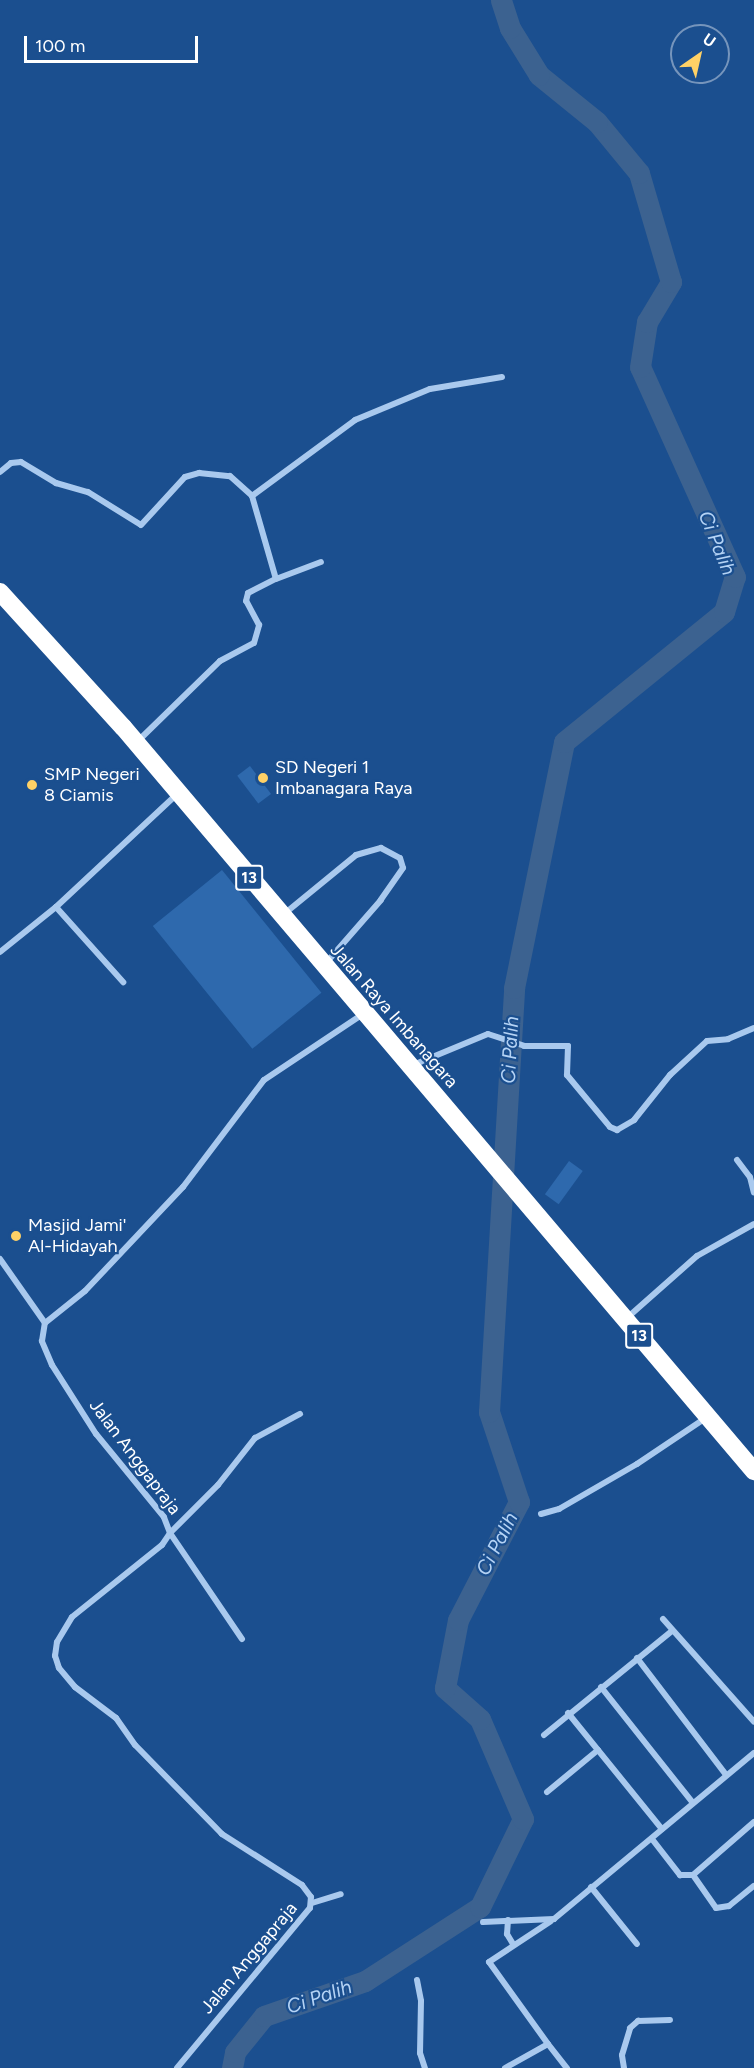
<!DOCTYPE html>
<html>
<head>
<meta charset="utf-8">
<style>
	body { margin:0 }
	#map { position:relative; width:754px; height:2068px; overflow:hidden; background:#1b4f8f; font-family:Figtree,sans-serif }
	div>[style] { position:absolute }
	.green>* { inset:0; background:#2e69ad; transform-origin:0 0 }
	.river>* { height:21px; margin:-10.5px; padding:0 10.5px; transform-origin:10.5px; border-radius:10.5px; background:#3c6290 }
	.street>* { height:6px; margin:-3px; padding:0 3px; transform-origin:3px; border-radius:3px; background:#a9c9ee }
	.highway>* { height:18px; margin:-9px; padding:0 9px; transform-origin:9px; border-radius:9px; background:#fff }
	.dots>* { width:16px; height:16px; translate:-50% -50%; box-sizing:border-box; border:3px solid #1b4f8f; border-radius:50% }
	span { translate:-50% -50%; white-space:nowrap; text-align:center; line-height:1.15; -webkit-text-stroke:4.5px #1b4f8f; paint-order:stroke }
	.shield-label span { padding:2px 4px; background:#1b4f8f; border:2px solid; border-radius:4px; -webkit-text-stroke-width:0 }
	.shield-label { font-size:16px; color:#fff; font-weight:700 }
	.poi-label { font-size:18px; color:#fff }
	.left { translate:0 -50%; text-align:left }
	.street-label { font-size:18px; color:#fff }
	.water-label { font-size:20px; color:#b5d3f5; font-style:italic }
	.north { position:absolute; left:670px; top:24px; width:60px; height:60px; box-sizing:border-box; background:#1b4f8f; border:2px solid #7695bc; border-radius:50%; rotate:34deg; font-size:16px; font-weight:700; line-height:24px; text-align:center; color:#fff }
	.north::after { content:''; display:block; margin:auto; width:21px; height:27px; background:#ffd166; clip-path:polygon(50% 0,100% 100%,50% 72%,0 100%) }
	.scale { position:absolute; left:24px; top:36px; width:174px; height:27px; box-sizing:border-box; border:3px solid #fff; border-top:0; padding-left:8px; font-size:18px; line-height:21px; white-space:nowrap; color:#fff; -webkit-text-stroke:4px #1b4f8f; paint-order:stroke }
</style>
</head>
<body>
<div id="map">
	<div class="green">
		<i style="left:250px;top:766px;width:35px;height:16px;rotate:53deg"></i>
		<i style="left:222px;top:870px;width:158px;height:89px;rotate:51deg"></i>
		<i style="left:569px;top:1161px;width:17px;height:41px;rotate:36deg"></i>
	</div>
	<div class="river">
		<i style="left:232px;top:2068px;width:16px;rotate:-79deg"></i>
		<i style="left:235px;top:2052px;width:46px;rotate:-51.1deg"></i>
		<i style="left:264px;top:2016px;width:107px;rotate:-19.1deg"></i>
		<i style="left:365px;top:1981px;width:137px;rotate:-32.8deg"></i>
		<i style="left:480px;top:1907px;width:98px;rotate:-64deg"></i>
		<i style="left:523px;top:1819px;width:109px;rotate:-113.3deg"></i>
		<i style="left:480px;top:1719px;width:47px;rotate:-138.5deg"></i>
		<i style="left:445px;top:1688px;width:69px;rotate:-79.2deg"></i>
		<i style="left:458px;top:1620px;width:133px;rotate:-62.7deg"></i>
		<i style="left:519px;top:1502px;width:95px;rotate:-108.4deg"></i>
		<i style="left:489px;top:1412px;width:425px;rotate:-86.6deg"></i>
		<i style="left:514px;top:988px;width:251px;rotate:-78.5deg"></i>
		<i style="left:564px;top:742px;width:206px;rotate:-39.1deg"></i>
		<i style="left:724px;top:612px;width:37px;rotate:-73deg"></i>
		<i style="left:735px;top:577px;width:230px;rotate:-114.3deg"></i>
		<i style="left:640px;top:367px;width:46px;rotate:-81.2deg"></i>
		<i style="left:647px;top:322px;width:47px;rotate:-59deg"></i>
		<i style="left:671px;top:282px;width:114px;rotate:-106.4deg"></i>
		<i style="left:639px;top:173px;width:66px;rotate:-129.5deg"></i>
		<i style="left:597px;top:122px;width:75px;rotate:-141deg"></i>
		<i style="left:539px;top:75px;width:55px;rotate:-121.7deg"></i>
		<i style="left:510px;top:28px;width:29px;rotate:-108deg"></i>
	</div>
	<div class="street">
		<i style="left:0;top:472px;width:14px;rotate:-39deg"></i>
		<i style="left:11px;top:463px;width:10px;rotate:-6deg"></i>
		<i style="left:21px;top:462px;width:41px;rotate:31deg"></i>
		<i style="left:56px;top:483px;width:33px;rotate:16deg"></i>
		<i style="left:88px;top:492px;width:62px;rotate:31.9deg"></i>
		<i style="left:141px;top:525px;width:65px;rotate:-47.5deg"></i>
		<i style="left:185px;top:477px;width:15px;rotate:-16deg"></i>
		<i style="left:199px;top:473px;width:31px;rotate:6deg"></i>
		<i style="left:230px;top:476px;width:30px;rotate:42deg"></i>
		<i style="left:252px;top:496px;width:86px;rotate:73.9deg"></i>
		<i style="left:276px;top:579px;width:48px;rotate:-20.7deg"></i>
		<i style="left:252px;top:496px;width:128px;rotate:-36.4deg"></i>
		<i style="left:355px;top:420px;width:81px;rotate:-22.5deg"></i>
		<i style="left:430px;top:389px;width:73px;rotate:-9.5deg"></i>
		<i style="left:139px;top:740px;width:113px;rotate:-44.3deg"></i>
		<i style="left:220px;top:661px;width:38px;rotate:-28deg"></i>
		<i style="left:254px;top:643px;width:19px;rotate:-74deg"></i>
		<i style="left:259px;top:625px;width:27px;rotate:-118deg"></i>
		<i style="left:246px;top:601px;width:8px;rotate:-76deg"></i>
		<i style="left:248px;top:593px;width:31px;rotate:-27deg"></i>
		<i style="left:56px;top:907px;width:101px;rotate:48.2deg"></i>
		<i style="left:284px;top:914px;width:93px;rotate:-39.3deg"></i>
		<i style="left:356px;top:855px;width:26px;rotate:-16deg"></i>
		<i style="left:381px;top:848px;width:21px;rotate:28deg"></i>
		<i style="left:400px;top:858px;width:10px;rotate:73deg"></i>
		<i style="left:403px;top:868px;width:39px;rotate:125deg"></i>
		<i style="left:381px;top:900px;width:82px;rotate:131.1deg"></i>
		<i style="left:0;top:952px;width:72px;rotate:-38.8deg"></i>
		<i style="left:56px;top:907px;width:166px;rotate:-43deg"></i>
		<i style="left:413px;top:1065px;width:81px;rotate:-22.5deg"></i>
		<i style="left:488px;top:1034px;width:38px;rotate:18deg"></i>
		<i style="left:524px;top:1046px;width:44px"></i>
		<i style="left:568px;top:1046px;width:29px;rotate:92deg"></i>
		<i style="left:567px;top:1075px;width:67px;rotate:50.4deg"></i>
		<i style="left:610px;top:1127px;width:8px;rotate:23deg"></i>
		<i style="left:617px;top:1130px;width:20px;rotate:-30deg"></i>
		<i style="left:634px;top:1120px;width:58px;rotate:-51.3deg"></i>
		<i style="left:670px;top:1075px;width:50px;rotate:-42.6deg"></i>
		<i style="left:707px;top:1041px;width:21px;rotate:-5deg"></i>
		<i style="left:728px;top:1039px;width:28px;rotate:-23deg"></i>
		<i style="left:737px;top:1160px;width:21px;rotate:53deg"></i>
		<i style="left:750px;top:1177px;width:16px;rotate:76deg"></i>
		<i style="left:0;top:1259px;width:78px;rotate:54.9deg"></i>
		<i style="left:628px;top:1317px;width:92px;rotate:-41.5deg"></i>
		<i style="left:697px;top:1256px;width:65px;rotate:-29.3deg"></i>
		<i style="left:541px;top:1514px;width:19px;rotate:-16deg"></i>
		<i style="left:559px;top:1509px;width:90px;rotate:-30deg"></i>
		<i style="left:637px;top:1464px;width:84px;rotate:-33.9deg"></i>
		<i style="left:663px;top:1619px;width:137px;rotate:48.5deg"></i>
		<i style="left:242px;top:1639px;width:128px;rotate:-124.2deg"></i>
		<i style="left:170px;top:1533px;width:68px;rotate:-45deg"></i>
		<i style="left:218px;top:1485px;width:60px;rotate:-51.8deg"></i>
		<i style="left:255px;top:1438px;width:51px;rotate:-28.1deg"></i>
		<i style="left:637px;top:1658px;width:147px;rotate:52.7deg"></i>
		<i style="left:601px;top:1687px;width:147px;rotate:51.6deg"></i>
		<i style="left:568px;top:1713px;width:149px;rotate:51deg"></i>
		<i style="left:544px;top:1735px;width:165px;rotate:-39.1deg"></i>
		<i style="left:547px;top:1792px;width:66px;rotate:-39.5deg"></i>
		<i style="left:652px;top:1839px;width:46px;rotate:52.1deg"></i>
		<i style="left:680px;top:1875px;width:13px"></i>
		<i style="left:693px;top:1875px;width:40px;rotate:55.1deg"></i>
		<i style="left:716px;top:1908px;width:13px;rotate:-9deg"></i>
		<i style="left:729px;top:1906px;width:32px;rotate:-39deg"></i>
		<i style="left:693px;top:1875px;width:81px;rotate:-41deg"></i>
		<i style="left:591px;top:1887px;width:73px;rotate:51.1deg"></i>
		<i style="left:312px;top:1903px;width:30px;rotate:-17deg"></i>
		<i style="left:508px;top:1920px;width:14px;rotate:94deg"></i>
		<i style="left:507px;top:1934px;width:12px;rotate:59deg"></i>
		<i style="left:483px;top:1922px;width:71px;rotate:-2.4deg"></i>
		<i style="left:554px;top:1919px;width:260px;rotate:-39.7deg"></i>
		<i style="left:417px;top:1980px;width:21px;rotate:79deg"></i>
		<i style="left:421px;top:2001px;width:52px;rotate:91.1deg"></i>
		<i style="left:420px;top:2053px;width:16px;rotate:72deg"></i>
		<i style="left:548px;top:2044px;width:101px;rotate:-125.7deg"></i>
		<i style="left:489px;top:1962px;width:74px;rotate:-33.5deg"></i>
		<i style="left:177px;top:2068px;width:208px;rotate:-50.3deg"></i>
		<i style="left:310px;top:1908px;width:11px;rotate:-85deg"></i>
		<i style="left:311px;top:1897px;width:15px;rotate:-127deg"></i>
		<i style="left:302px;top:1885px;width:95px;rotate:-147.5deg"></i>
		<i style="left:222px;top:1834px;width:124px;rotate:-134.3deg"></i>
		<i style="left:135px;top:1745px;width:33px;rotate:-125deg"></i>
		<i style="left:116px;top:1718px;width:51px;rotate:-142.9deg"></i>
		<i style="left:75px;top:1687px;width:25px;rotate:-130deg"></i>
		<i style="left:59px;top:1668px;width:13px;rotate:-108deg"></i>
		<i style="left:55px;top:1656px;width:14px;rotate:-82deg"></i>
		<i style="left:57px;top:1642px;width:29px;rotate:-59deg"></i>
		<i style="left:72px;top:1617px;width:115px;rotate:-38.7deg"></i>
		<i style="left:162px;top:1545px;width:14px;rotate:-56deg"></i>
		<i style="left:170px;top:1533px;width:17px;rotate:-111deg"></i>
		<i style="left:164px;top:1517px;width:107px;rotate:-129.3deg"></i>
		<i style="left:96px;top:1434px;width:82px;rotate:-122.5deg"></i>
		<i style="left:52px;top:1365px;width:26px;rotate:-113deg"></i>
		<i style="left:42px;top:1341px;width:18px;rotate:-81deg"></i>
		<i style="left:45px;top:1323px;width:51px;rotate:-38.7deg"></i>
		<i style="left:85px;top:1291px;width:143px;rotate:-46.7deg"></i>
		<i style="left:183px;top:1187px;width:134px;rotate:-52.9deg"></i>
		<i style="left:264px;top:1080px;width:119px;rotate:-33.7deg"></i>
		<i style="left:505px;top:2068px;width:49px;rotate:-29.2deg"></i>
		<i style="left:548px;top:2044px;width:31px;rotate:52deg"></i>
		<i style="left:624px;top:2068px;width:13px;rotate:-99deg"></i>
		<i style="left:622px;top:2055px;width:28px;rotate:-73deg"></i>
		<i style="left:630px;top:2028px;width:11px;rotate:-41deg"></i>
		<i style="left:638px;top:2021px;width:32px;rotate:-2deg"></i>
	</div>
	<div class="highway">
		<i style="left:0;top:592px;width:183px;rotate:47.7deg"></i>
		<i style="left:123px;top:727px;width:976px;rotate:49.7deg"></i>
	</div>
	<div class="dots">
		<i style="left:263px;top:778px;background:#ffd166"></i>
		<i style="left:32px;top:785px;background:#ffd166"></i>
		<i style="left:16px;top:1236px;background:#ffd166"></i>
	</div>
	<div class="shield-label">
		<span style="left:249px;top:878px">13</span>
		<span style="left:639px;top:1336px">13</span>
	</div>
	<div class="poi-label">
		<span class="left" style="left:275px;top:778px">SD Negeri 1<br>Imbanagara Raya</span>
		<span class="left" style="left:44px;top:785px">SMP Negeri<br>8 Ciamis</span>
		<span class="left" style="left:28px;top:1236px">Masjid Jami'<br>Al-Hidayah</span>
	</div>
	<div class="street-label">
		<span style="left:394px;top:1016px;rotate:49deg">Jalan Raya Imbanagara</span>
		<span style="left:135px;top:1457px;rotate:53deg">Jalan Anggapraja</span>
		<span style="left:249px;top:1958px;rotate:-50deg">Jalan Anggapraja</span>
	</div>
	<div class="water-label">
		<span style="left:717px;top:543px;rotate:68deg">Ci Palih</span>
		<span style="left:510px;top:1050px;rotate:-87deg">Ci Palih</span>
		<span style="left:497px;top:1544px;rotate:-63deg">Ci Palih</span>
		<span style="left:319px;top:1997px;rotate:-19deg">Ci Palih</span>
	</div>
	<div class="north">U</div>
	<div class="scale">100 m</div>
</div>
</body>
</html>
